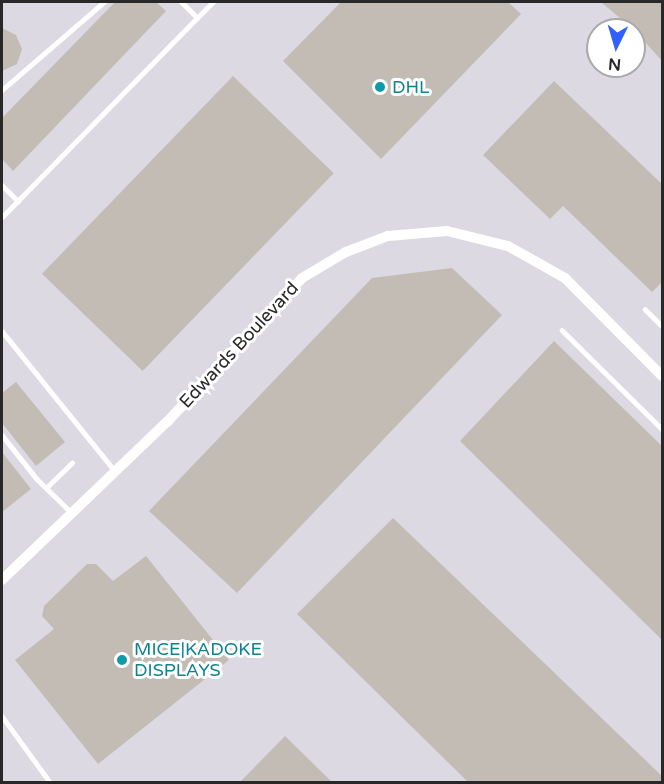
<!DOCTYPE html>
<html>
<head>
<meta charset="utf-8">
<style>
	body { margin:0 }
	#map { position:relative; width:664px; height:784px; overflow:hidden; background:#ebe2d8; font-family:"Varela Round",sans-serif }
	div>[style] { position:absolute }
	.industrial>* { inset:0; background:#dcd9e3 }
	.building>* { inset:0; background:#c3bcb5; transform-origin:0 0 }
	.service>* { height:4.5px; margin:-2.25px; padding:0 2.25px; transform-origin:2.25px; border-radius:2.25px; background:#fff }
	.tertiary>* { height:10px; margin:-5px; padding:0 5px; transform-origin:5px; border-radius:5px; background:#fff }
	.dots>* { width:16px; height:16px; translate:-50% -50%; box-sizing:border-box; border:3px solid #fff; border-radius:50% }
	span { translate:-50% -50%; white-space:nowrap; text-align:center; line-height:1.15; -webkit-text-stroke:6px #fff; paint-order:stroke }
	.culture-label { font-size:18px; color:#0d838f }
	.left { translate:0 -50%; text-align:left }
	.street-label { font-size:18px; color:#282828 }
	.frame { position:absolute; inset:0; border:3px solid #282828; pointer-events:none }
	.north { position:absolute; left:586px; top:18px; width:60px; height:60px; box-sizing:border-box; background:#fff; border:2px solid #a9a9a9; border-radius:50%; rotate:185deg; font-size:16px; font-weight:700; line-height:24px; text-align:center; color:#282828 }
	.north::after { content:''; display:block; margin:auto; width:21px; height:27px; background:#3160ff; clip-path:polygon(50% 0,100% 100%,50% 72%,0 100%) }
</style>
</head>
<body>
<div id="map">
	<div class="industrial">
		<i style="clip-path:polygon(evenodd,2px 2px,662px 2px,662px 782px,2px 782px,2px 2px,598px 30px,634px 30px,634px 66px,598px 66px,598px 30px)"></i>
	</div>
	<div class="building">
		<i style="clip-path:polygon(115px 2px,156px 2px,166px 11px,13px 171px,2px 159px,2px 118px)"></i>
		<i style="clip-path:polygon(341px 2px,508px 2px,521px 14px,381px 159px,283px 61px)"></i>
		<i style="clip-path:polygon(601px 2px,663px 2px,663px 62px,634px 30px)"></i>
		<i style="clip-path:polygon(2px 28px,16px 35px,22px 49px,17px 64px,2px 71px)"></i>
		<i style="left:233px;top:76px;width:140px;height:275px;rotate:44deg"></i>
		<i style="clip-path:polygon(554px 81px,663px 185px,663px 281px,652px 292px,563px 206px,550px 219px,483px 155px)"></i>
		<i style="clip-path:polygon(452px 268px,502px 315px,237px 593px,149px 511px,372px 278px)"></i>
		<i style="clip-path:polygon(554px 341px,663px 447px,663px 641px,460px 441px)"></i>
		<i style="clip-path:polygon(16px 382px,65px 442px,36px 466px,2px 423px,2px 393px)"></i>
		<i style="clip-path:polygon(2px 452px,31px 489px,2px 512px)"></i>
		<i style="clip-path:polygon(393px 518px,663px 777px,663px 783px,469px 783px,297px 614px)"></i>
		<i style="clip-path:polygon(146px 556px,229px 660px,98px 764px,15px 660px,54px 629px,42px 616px,44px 606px,87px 564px,96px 564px,113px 581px)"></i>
		<i style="clip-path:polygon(285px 736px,333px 783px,239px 783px)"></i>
	</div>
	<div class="service">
		<i style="left:197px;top:18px;width:23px;rotate:-45deg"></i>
		<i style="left:2px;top:90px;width:135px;rotate:-40.8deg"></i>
		<i style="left:2px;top:185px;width:23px;rotate:45deg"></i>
		<i style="left:2px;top:217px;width:279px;rotate:-45.6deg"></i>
		<i style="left:197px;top:18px;width:23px;rotate:-135deg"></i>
		<i style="left:645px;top:309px;width:24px;rotate:45deg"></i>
		<i style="left:562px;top:330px;width:141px;rotate:44.7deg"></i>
		<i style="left:2px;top:331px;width:180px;rotate:51.1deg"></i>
		<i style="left:2px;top:435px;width:56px;rotate:51.5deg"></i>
		<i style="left:37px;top:479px;width:49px;rotate:44.2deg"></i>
		<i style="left:46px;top:488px;width:36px;rotate:-44deg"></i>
		<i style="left:2px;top:716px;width:82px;rotate:54deg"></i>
	</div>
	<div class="tertiary">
		<i style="left:2px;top:580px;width:228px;rotate:-43.8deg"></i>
		<i style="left:167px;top:422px;width:197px;rotate:-46.8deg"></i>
		<i style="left:302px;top:278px;width:51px;rotate:-30.6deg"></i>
		<i style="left:346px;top:252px;width:45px;rotate:-20.9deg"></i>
		<i style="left:388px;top:236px;width:59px;rotate:-4.8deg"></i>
		<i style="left:447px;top:231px;width:63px;rotate:13.8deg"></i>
		<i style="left:508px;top:246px;width:65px;rotate:29.3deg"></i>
		<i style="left:565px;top:278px;width:138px;rotate:45.3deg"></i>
	</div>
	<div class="dots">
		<i style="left:380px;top:87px;background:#0f9aa8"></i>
		<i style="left:122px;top:660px;background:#0f9aa8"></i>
	</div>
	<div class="culture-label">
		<span class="left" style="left:392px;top:87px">DHL</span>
		<span class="left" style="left:134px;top:660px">MICE|KADOKE<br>DISPLAYS</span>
	</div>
	<div class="street-label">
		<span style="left:239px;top:345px;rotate:-47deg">Edwards Boulevard</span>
	</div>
	<div class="frame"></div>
	<div class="north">N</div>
</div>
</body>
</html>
